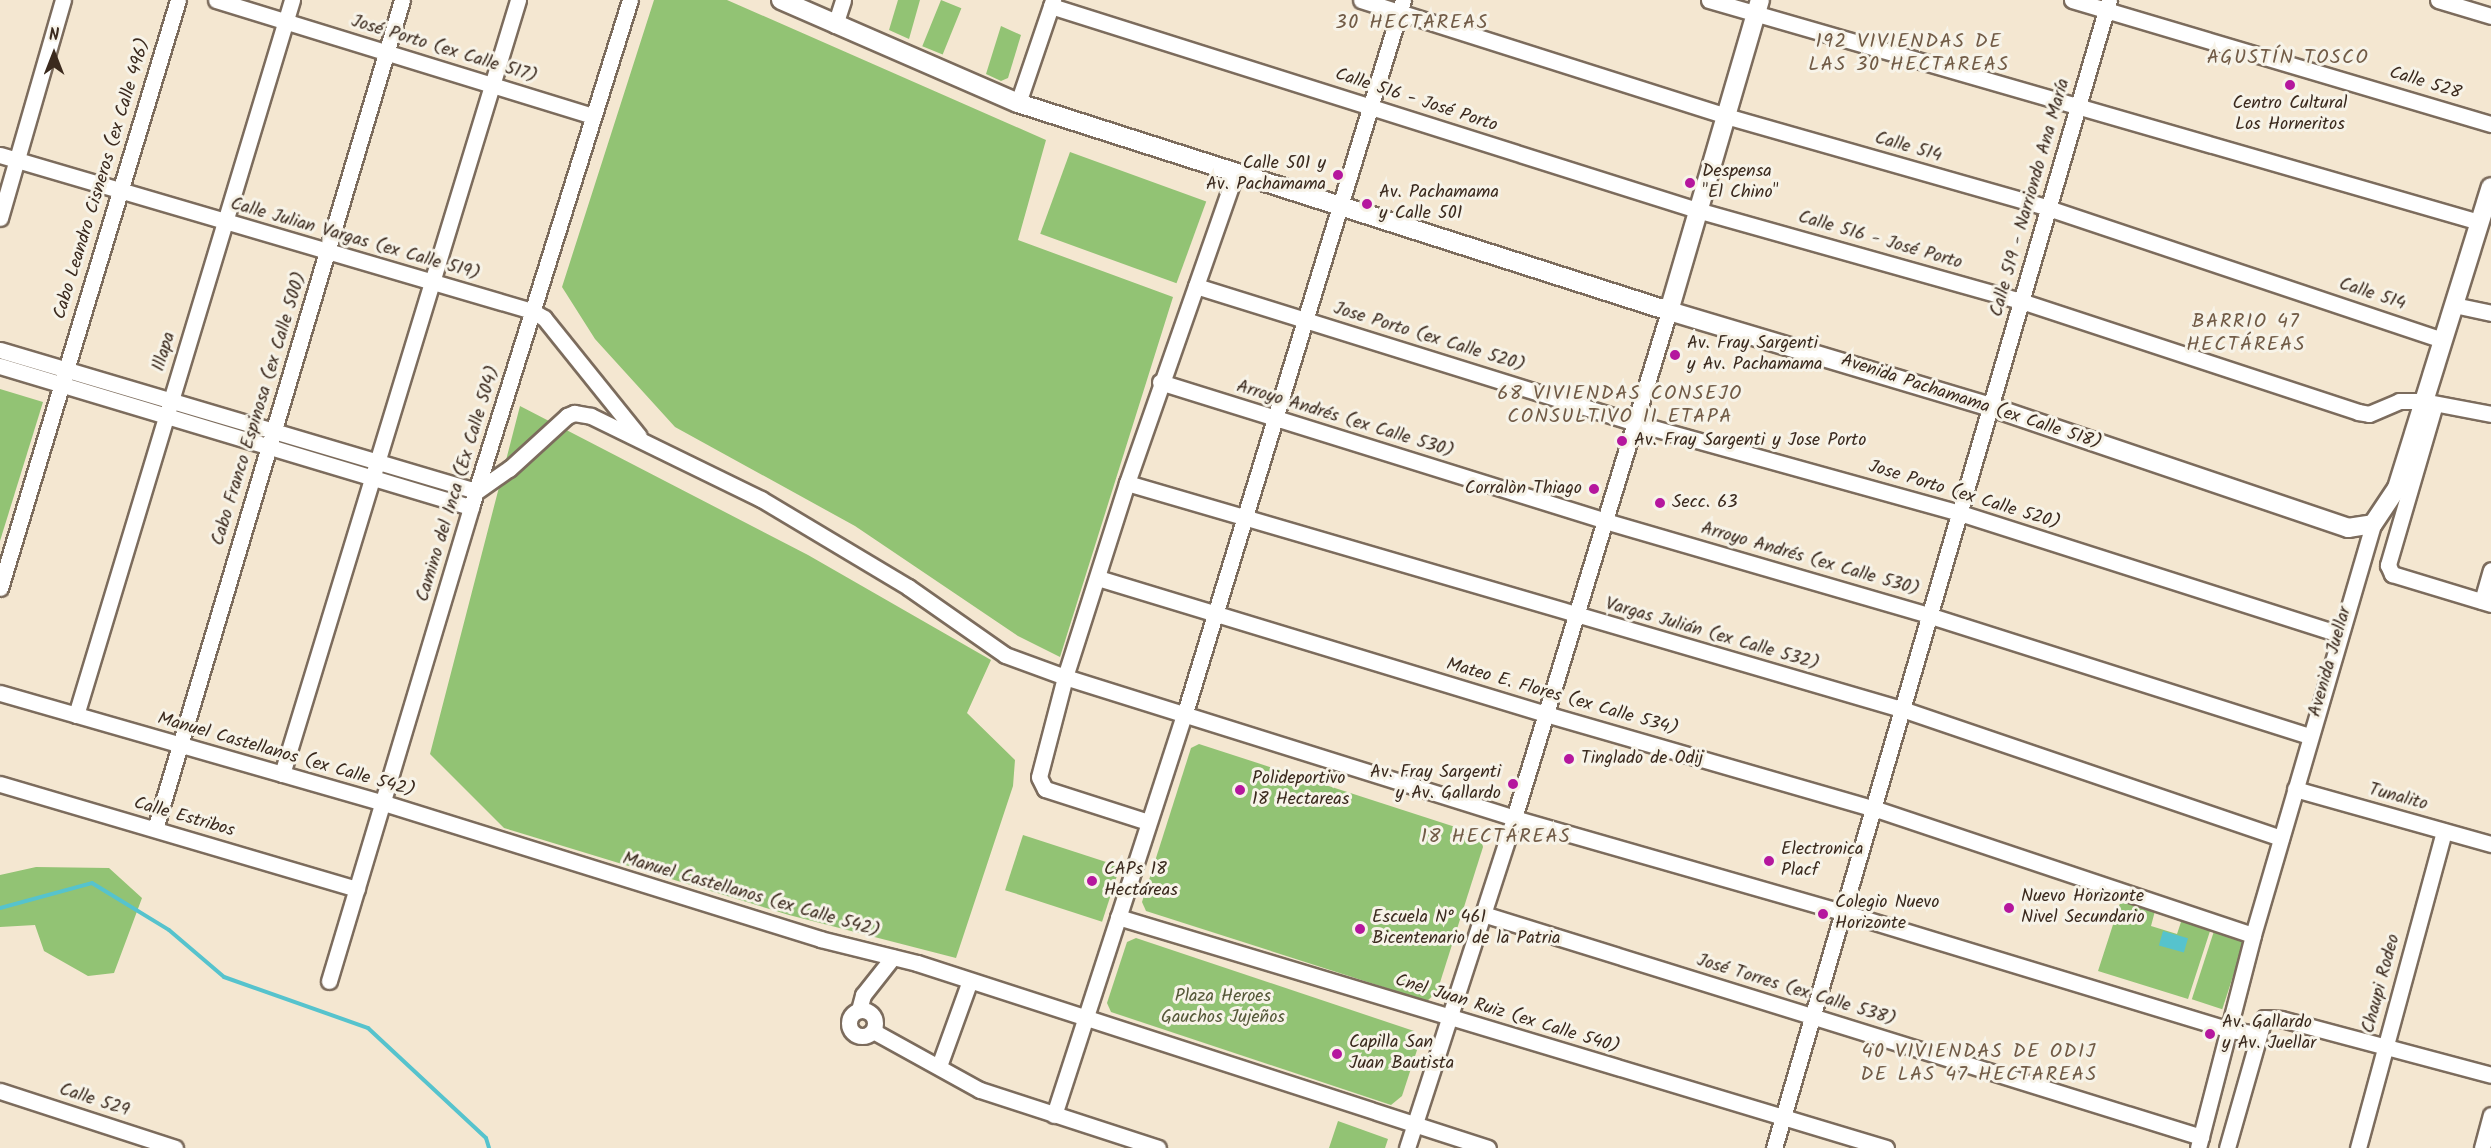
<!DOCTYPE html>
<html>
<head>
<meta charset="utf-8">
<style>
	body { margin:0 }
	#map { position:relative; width:2491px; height:1148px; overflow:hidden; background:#f4e7d1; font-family:Kalam,sans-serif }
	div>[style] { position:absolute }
	.green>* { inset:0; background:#92c374; transform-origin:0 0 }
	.water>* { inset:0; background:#56c3cd; transform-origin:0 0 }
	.stream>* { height:4px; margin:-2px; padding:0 2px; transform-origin:2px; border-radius:2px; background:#56c3cd }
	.roads { filter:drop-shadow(2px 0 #7c6c5d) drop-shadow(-2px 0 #7c6c5d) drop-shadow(0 2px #7c6c5d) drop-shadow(0 -2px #7c6c5d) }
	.minor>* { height:15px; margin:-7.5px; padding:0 7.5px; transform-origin:7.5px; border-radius:7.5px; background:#fff }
	.minor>.ring { margin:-7.5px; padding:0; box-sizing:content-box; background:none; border:15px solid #fff; border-radius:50% }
	.tertiary>* { height:18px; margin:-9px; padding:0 9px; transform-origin:9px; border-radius:9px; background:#fff }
	.dots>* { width:16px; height:16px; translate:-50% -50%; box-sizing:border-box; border:3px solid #f7f3e8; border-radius:50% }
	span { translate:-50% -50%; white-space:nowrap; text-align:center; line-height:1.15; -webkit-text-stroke:6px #f7f3e8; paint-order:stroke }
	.street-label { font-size:18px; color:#3b2a1e }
	.poi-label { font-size:18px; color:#3b2a1e }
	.right { translate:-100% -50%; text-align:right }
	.left { translate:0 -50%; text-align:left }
	.park-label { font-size:18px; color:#555838 }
	.neighbourhood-label { font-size:20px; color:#715b46; letter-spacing:1.5px }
	.north { position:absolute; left:24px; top:24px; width:60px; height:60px; -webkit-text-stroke:4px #f7f3e8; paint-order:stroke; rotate:0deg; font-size:16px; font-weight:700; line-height:24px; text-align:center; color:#3b2a1e }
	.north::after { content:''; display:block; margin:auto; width:21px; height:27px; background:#3b2a1e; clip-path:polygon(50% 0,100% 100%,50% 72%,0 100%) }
</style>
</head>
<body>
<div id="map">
	<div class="green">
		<i style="clip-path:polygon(654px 0,727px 0,1046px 140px,1018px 240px,1173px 297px,1060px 657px,1018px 636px,855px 526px,675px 427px,595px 339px,562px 287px)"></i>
		<i style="clip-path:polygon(898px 0,920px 0,909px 39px,889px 30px)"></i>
		<i style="left:941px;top:0;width:22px;height:50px;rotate:22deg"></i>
		<i style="clip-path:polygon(1001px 26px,1021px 35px,1008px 78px,1001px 81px,986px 74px)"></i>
		<i style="left:1070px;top:152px;width:145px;height:87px;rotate:20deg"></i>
		<i style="clip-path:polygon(0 389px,43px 402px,0 541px)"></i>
		<i style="clip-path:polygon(520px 406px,808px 555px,991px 660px,967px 713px,1015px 760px,1013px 786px,956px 958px,789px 915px,504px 828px,430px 754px)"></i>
		<i style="clip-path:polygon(1199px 744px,1480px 835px,1483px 847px,1437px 992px,1427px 1001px,1146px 911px,1142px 902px,1191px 748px)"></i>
		<i style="left:1023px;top:835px;width:102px;height:58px;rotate:18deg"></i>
		<i style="clip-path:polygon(36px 867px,109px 868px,142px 898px,114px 973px,88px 976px,44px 951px,35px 925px,0 927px,0 875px)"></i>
		<i style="clip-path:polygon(2121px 900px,2155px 911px,2151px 926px,2177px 934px,2182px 919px,2211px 928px,2188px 999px,2098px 971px)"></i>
		<i style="left:2215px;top:928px;width:32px;height:75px;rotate:18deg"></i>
		<i style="clip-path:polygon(1136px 938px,1414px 1031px,1419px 1044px,1402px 1096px,1391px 1105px,1111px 1012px,1107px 1003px,1127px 942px)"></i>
		<i style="clip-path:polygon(1338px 1121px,1388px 1139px,1385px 1148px,1329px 1148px)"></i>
	</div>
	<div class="water">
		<i style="left:2163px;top:931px;width:26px;height:15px;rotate:16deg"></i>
	</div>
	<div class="stream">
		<i style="left:0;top:908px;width:95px;rotate:-15.2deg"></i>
		<i style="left:92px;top:883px;width:90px;rotate:31.4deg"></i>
		<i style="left:169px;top:930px;width:72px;rotate:40.5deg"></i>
		<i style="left:224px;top:977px;width:153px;rotate:19.5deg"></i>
		<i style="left:368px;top:1028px;width:161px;rotate:43deg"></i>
		<i style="left:486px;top:1138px;width:10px;rotate:73deg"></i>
	</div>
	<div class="roads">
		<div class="minor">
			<i style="left:216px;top:0;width:394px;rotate:17.1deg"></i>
			<i style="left:1361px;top:0;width:383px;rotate:17.6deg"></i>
			<i style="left:1726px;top:116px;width:335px;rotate:15.9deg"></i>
			<i style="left:2048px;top:208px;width:416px;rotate:18.5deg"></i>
			<i style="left:1709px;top:0;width:801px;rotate:16.08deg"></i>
			<i style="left:2072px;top:0;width:437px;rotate:16.5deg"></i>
			<i style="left:2438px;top:0;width:55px;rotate:16.8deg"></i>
			<i style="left:1051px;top:6px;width:677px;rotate:17.53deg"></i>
			<i style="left:1697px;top:210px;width:337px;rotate:15.7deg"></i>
			<i style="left:2021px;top:301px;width:355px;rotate:18.2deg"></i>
			<i style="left:2358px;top:412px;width:11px;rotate:10deg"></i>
			<i style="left:2369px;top:414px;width:33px;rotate:-23deg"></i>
			<i style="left:2399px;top:401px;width:24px"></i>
			<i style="left:2423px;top:401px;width:69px;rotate:10.8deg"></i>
			<i style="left:835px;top:25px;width:26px;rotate:-72deg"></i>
			<i style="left:1018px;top:103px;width:109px;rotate:-71.2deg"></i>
			<i style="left:0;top:155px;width:554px;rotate:16.34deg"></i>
			<i style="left:532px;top:311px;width:14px;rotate:30deg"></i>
			<i style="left:544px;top:318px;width:151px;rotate:51.2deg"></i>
			<i style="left:0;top:218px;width:227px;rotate:-73.9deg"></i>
			<i style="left:1196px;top:286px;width:460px;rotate:17.3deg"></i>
			<i style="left:1635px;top:423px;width:337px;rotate:15.5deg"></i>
			<i style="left:1960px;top:513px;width:398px;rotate:17.7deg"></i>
			<i style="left:2454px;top:305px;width:38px;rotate:12deg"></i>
			<i style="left:0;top:350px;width:497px;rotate:16.5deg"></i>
			<i style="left:477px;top:491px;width:39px;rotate:-35deg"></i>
			<i style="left:509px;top:469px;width:79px;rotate:-42.4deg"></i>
			<i style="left:567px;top:416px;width:8px;rotate:-23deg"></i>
			<i style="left:574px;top:413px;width:17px;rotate:10deg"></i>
			<i style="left:591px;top:416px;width:189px;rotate:26deg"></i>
			<i style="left:761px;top:499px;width:171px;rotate:30.9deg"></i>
			<i style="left:908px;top:587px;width:118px;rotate:35deg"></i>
			<i style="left:1005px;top:655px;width:64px;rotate:20.1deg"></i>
			<i style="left:1065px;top:677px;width:471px;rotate:17.4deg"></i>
			<i style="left:1514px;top:818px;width:344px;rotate:16deg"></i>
			<i style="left:1845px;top:913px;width:402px;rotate:16.9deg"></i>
			<i style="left:2230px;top:1030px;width:29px;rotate:8deg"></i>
			<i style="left:0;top:366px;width:492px;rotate:16.7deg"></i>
			<i style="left:1160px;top:382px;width:466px;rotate:17.3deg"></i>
			<i style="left:1605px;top:521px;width:340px;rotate:16.2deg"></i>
			<i style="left:1931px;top:616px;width:398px;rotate:17.6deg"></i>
			<i style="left:2435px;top:404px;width:168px;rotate:106.3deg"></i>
			<i style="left:2388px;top:565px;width:10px;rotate:66deg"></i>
			<i style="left:2392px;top:574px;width:103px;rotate:16.9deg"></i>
			<i style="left:1127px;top:483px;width:810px;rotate:16.27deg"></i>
			<i style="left:1905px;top:710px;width:397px;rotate:18.8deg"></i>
			<i style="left:1098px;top:578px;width:468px;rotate:16.9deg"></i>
			<i style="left:1546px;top:714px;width:343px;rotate:16.1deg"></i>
			<i style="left:1876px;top:809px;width:397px;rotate:18.5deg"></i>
			<i style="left:0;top:588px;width:614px;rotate:-73.16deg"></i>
			<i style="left:2482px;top:601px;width:32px;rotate:-74deg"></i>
			<i style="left:0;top:693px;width:399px;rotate:16deg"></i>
			<i style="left:384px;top:803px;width:457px;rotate:17.3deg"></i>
			<i style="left:820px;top:939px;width:100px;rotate:13.9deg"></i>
			<i style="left:917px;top:963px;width:600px;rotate:17.95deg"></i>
			<i style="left:76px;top:715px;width:747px;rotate:-73.19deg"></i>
			<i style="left:282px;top:774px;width:809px;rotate:-73.04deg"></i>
			<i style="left:0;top:784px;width:372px;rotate:16.4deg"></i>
			<i style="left:2295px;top:789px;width:204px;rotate:15.7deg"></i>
			<i style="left:1148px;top:822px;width:108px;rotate:-162.2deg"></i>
			<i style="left:1045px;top:789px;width:13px;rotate:-117deg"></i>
			<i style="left:1039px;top:777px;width:103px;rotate:-75.4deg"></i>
			<i style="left:1065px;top:677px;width:204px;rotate:-72.3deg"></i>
			<i style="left:1127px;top:483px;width:327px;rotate:-70.7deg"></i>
			<i style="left:155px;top:829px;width:865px;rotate:-73.41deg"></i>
			<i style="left:1483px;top:914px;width:752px;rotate:17.25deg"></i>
			<i style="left:1118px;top:917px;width:802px;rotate:16.74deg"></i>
			<i style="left:329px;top:981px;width:495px;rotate:-73.3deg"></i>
			<i style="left:471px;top:507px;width:531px;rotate:-72.59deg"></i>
			<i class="ring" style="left:849px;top:1010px;width:11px;height:11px"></i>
			<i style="left:859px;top:1010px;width:16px;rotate:-75deg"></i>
			<i style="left:863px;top:995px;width:48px;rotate:-51.7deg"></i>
			<i style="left:873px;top:1031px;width:122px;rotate:28.9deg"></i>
			<i style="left:980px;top:1090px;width:187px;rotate:18deg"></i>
			<i style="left:939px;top:1066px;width:88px;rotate:-70.1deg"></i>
			<i style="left:0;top:1091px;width:184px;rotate:18deg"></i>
			<i style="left:1054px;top:1115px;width:420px;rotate:-72deg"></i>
			<i style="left:1184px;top:716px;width:749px;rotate:-72.99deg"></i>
			<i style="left:1407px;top:1148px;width:347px;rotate:-72deg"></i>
			<i style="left:1514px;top:818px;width:530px;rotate:-73deg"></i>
			<i style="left:1774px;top:1148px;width:1196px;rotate:-73.73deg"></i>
			<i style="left:2198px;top:1148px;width:220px;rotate:-75.5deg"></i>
			<i style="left:2253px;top:935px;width:428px;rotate:-73.7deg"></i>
			<i style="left:2227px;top:1148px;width:135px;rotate:-74.1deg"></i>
			<i style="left:2264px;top:1018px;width:17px;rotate:3deg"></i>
			<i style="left:2281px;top:1019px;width:217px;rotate:14.9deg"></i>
			<i style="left:2358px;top:1148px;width:328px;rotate:-74.8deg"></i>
			<i style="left:2482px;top:1148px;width:34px;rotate:-75deg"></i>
		</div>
		<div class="tertiary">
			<i style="left:781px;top:0;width:258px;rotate:23.5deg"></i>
			<i style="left:1018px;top:103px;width:683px;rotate:17.72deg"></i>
			<i style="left:1669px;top:311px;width:336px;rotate:16.6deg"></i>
			<i style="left:1991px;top:407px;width:377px;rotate:18.7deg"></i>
			<i style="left:2348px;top:528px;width:25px;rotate:-9deg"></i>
			<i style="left:2373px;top:524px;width:43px;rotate:-56.3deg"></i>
			<i style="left:2397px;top:488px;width:315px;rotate:-72.7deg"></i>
			<i style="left:1669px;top:311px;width:324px;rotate:-73.7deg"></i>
		</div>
	</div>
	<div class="dots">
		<i style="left:2290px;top:85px;background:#b5179e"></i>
		<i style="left:1338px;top:175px;background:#b5179e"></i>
		<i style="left:1690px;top:183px;background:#b5179e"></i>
		<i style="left:1367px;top:204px;background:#b5179e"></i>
		<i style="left:1675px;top:355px;background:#b5179e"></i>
		<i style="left:1622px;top:441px;background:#b5179e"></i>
		<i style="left:1594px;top:489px;background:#b5179e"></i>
		<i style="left:1660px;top:503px;background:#b5179e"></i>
		<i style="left:1569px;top:759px;background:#b5179e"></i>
		<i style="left:1513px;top:784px;background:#b5179e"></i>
		<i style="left:1240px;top:790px;background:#b5179e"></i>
		<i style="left:1769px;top:861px;background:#b5179e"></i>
		<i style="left:1092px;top:881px;background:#b5179e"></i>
		<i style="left:2009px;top:908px;background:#b5179e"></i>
		<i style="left:1823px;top:914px;background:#b5179e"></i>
		<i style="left:1360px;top:929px;background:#b5179e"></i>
		<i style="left:2210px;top:1034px;background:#b5179e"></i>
		<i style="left:1337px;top:1054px;background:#b5179e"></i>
	</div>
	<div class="street-label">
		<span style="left:444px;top:50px;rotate:17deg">José Porto (ex Calle 517)</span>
		<span style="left:2425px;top:84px;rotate:17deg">Calle 528</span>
		<span style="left:1416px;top:101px;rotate:18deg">Calle 516 - José Porto</span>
		<span style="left:1908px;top:148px;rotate:16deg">Calle 514</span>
		<span style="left:103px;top:179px;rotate:-73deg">Cabo Leandro Cisneros (ex Calle 496)</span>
		<span style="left:2031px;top:198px;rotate:-74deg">Calle 519 - Narriondo Ana María</span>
		<span style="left:355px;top:240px;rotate:16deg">Calle Julian Vargas (ex Calle 519)</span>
		<span style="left:1880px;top:241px;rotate:16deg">Calle 516 - José Porto</span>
		<span style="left:2372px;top:295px;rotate:18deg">Calle 514</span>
		<span style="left:1429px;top:338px;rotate:17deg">Jose Porto (ex Calle 520)</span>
		<span style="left:165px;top:352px;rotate:-73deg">Illapa</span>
		<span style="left:1971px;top:403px;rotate:18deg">Avenida Pachamama (ex Calle 518)</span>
		<span style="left:260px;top:409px;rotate:-73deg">Cabo Franco Espinosa (ex Calle 500)</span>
		<span style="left:1345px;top:420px;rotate:17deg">Arroyo Andrés (ex Calle 530)</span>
		<span style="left:459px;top:484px;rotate:-73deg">Camino del Inca (Ex Calle 504)</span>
		<span style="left:1964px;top:496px;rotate:17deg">Jose Porto (ex Calle 520)</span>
		<span style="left:1810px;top:560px;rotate:16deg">Arroyo Andrés (ex Calle 530)</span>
		<span style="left:1712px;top:635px;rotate:16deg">Vargas Julián (ex Calle 532)</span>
		<span style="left:2331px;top:662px;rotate:-74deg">Avenida Juellar</span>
		<span style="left:1562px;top:698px;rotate:16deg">Mateo E. Flores (ex Calle 534)</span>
		<span style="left:286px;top:756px;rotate:16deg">Manuel Castellanos (ex Calle 542)</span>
		<span style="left:2398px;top:798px;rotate:15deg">Tunalito</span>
		<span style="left:184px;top:818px;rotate:16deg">Calle Estribos</span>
		<span style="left:751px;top:896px;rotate:16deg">Manuel Castellanos (ex Calle 542)</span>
		<span style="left:2382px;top:984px;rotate:-75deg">Chaupi Rodeo</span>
		<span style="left:1796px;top:991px;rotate:17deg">José Torres (ex Calle 538)</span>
		<span style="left:1507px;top:1015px;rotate:17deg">Cnel Juan Ruiz (ex Calle 540)</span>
		<span style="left:94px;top:1101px;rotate:18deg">Calle 529</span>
	</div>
	<div class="poi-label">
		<span style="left:2290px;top:115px">Centro Cultural<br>Los Horneritos</span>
		<span class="right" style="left:1326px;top:175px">Calle 501 y<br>Av. Pachamama</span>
		<span class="left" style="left:1702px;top:183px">Despensa<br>"El Chino"</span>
		<span class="left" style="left:1379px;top:204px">Av. Pachamama<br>y Calle 501</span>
		<span class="left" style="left:1687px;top:355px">Av. Fray Sargenti<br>y Av. Pachamama</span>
		<span class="left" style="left:1634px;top:441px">Av. Fray Sargenti y Jose Porto</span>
		<span class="right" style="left:1582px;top:489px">Corralòn Thiago</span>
		<span class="left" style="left:1672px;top:503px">Secc. 63</span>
		<span class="left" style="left:1581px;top:759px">Tinglado de Odij</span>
		<span class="right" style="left:1501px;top:784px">Av. Fray Sargenti<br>y Av. Gallardo</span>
		<span class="left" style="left:1252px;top:790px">Polideportivo<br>18 Hectareas</span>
		<span class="left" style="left:1781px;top:861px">Electronica<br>Placf</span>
		<span class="left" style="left:1104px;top:881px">CAPs 18<br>Hectáreas</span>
		<span class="left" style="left:2021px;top:908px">Nuevo Horizonte<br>Nivel Secundario</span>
		<span class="left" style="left:1835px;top:914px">Colegio Nuevo<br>Horizonte</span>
		<span class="left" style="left:1372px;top:929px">Escuela N° 461<br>Bicentenario de la Patria</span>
		<span class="left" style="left:2222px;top:1034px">Av. Gallardo<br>y Av. Juellar</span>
		<span class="left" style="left:1349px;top:1054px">Capilla San<br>Juan Bautista</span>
	</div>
	<div class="park-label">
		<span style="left:1223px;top:1008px">Plaza Heroes<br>Gauchos Jujeños</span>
	</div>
	<div class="neighbourhood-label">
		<span style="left:1412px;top:23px">30 HECTAREAS</span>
		<span style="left:1909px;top:54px">192 VIVIENDAS DE<br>LAS 30 HECTAREAS</span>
		<span style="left:2288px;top:58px">AGUSTÍN TOSCO</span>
		<span style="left:2246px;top:334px">BARRIO 47<br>HECTÁREAS</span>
		<span style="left:1620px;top:406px">68 VIVIENDAS CONSEJO<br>CONSULTIVO II ETAPA</span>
		<span style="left:1496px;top:837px">18 HECTÁREAS</span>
		<span style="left:1979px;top:1064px">40 VIVIENDAS DE ODIJ<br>DE LAS 47 HECTAREAS</span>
	</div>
	<div class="north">N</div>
</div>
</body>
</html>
